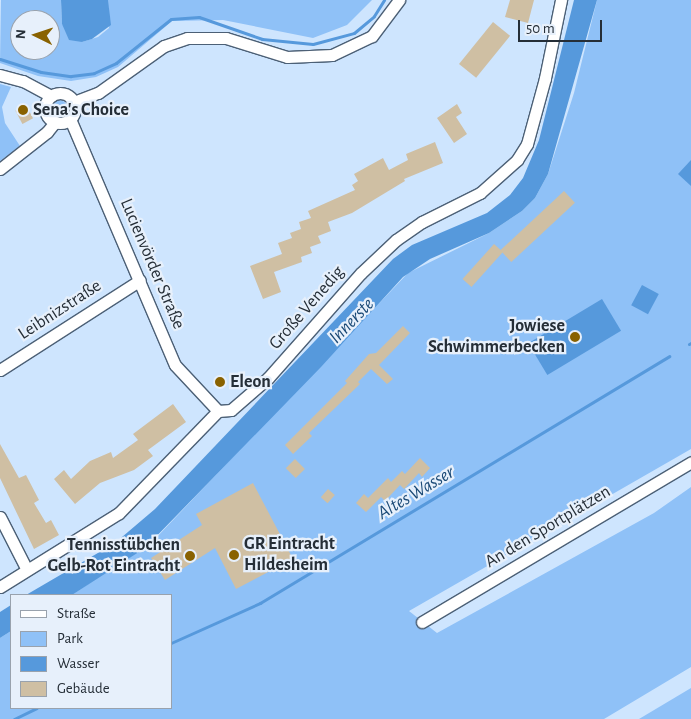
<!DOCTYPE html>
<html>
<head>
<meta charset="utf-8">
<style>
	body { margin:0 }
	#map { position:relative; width:691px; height:719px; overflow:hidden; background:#cee5fe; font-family:"Alegreya Sans",sans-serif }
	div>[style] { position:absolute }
	.green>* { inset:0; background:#8fc1f7 }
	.round { border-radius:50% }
	.water>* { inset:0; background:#5699dc; transform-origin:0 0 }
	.stream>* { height:3px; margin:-1.5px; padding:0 1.5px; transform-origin:1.5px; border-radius:1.5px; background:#5699dc }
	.building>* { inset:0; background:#cfbfa3; transform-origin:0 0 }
	.roads { filter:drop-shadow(1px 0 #4c6076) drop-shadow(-1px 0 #4c6076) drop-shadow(0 1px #4c6076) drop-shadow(0 -1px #4c6076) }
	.street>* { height:11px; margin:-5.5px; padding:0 5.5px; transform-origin:5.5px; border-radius:5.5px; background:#fff }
	.street>.ring { margin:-5.5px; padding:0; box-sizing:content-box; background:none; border:11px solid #fff; border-radius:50% }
	.dots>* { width:14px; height:14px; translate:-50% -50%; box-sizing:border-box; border:2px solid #e7f0fb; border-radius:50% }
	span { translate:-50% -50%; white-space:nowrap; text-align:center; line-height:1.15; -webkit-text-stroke:4.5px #e7f0fb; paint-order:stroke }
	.poi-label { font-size:18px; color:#252e37; font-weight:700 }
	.left { translate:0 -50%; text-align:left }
	.right { translate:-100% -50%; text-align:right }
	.street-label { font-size:18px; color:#252e37 }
	.water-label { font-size:19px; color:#1a4976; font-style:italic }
	.legend { position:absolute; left:10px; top:594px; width:162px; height:115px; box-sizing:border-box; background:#e7f0fb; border:1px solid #99a2ad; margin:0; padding:6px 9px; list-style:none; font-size:15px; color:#252e37 }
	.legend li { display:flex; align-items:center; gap:10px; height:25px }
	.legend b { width:25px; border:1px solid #99a2ad }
	.north { position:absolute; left:10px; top:10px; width:50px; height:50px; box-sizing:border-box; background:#e7f0fb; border:1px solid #99a2ad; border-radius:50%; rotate:274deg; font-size:14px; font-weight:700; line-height:20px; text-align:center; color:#252e37 }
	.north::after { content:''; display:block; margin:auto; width:18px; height:22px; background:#896200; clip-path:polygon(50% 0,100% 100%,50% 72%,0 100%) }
	.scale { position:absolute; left:518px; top:20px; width:84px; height:22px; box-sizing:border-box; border:2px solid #252e37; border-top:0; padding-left:6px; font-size:15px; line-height:18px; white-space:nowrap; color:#252e37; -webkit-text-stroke:4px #e7f0fb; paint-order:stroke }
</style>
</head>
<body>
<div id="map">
	<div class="green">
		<i style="clip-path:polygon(evenodd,1px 0,61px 0,62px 24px,82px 42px,98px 37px,109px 28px,108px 0,372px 0,347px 25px,313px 38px,223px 20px,172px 21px,118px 67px,96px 77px,71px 81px,38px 76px,0 63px,1px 0,20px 20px,50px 20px,50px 50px,20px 50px,20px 20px)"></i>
		<i style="clip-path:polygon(597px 0,691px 0,691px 449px,409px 611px,437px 633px,654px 513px,691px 487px,691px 667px,604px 719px,0 719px,0 638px,11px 631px,11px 708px,171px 708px,171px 595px,72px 595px,155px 539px,408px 273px,489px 233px,522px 211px,535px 198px,548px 174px,574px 93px)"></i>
		<i style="clip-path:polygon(0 84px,11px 87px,2px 107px,5px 123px,20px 146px,0 161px)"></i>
		<i class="round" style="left:51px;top:100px;width:16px;height:16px"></i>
		<i style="clip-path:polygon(691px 688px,691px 719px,639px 719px)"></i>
	</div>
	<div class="water">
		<i style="clip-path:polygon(61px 0,108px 0,111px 25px,92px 39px,82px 42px,69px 40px,62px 24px)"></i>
		<i style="clip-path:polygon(574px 0,597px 0,548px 174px,535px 198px,522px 211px,489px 233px,430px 259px,403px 277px,321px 367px,145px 548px,72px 595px,26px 595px,115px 543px,155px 509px,393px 259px,412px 245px,487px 213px,510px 195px,523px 178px,539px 140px)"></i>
		<i style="clip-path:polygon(691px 160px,691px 186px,678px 174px)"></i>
		<i style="left:642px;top:285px;width:19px;height:23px;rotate:28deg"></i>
		<i style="left:602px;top:299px;width:37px;height:86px;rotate:59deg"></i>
		<i style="clip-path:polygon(11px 605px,11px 631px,0 638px,0 612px)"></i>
	</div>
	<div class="stream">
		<i style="left:0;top:59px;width:43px;rotate:17.6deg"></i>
		<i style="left:41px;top:72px;width:30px;rotate:8deg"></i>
		<i style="left:71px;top:76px;width:23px;rotate:-7deg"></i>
		<i style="left:94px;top:73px;width:24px;rotate:-24deg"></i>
		<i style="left:116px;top:63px;width:70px;rotate:-38.7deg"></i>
		<i style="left:171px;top:19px;width:28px;rotate:-4deg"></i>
		<i style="left:199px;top:17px;width:67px;rotate:19.2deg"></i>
		<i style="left:262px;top:39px;width:51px;rotate:5.6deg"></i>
		<i style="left:313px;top:44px;width:42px;rotate:-15deg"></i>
		<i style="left:354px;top:33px;width:26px;rotate:-40deg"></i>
		<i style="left:374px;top:16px;width:19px;rotate:-58deg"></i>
		<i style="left:689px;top:344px;width:2px;rotate:-27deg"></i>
		<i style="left:171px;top:643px;width:98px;rotate:-24.2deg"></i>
		<i style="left:260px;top:603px;width:478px;rotate:-31.1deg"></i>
		<i style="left:14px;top:719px;width:25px;rotate:-26deg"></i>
	</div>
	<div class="building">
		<i style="clip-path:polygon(510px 0,534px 0,528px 23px,505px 17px)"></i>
		<i style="left:493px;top:22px;width:22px;height:54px;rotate:39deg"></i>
		<i style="clip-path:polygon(457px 104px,462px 113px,456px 117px,467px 134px,454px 143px,437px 118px)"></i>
		<i style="left:26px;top:105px;width:15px;height:12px;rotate:62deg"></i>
		<i style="clip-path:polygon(435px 142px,443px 163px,404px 179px,405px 181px,352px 213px,328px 222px,331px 231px,318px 236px,321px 243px,310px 247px,312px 253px,301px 257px,302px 262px,274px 272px,281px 292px,263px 299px,250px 266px,282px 254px,278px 243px,292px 238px,290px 233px,301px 229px,299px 222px,311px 218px,308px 211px,355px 190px,352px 185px,358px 181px,354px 174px,383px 158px,389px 170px,408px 160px,406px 154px)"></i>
		<i style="left:564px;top:191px;width:16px;height:87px;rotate:47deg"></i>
		<i style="left:494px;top:244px;width:12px;height:47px;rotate:42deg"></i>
		<i style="clip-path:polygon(403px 326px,410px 333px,379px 365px,393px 379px,387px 384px,371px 369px,358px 382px,360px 384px,309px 433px,312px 436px,293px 454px,285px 445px,347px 383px,345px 381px,369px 354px,376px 353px)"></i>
		<i style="clip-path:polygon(173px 404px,186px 422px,148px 450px,153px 456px,134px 470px,100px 483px,75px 504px,54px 479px,64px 470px,71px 479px,90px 461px,111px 452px,113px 458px,138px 440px,133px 434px)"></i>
		<i style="clip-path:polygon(0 444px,19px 478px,26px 475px,39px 500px,34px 503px,46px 523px,51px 520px,59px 535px,34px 549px,0 478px)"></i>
		<i style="clip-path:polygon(420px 458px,430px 468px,422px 477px,419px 473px,404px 489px,400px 485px,385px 501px,381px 497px,366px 512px,356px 503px,364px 494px,368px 498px,388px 478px,391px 482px,402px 471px,405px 474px)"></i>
		<i style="left:295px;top:459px;width:14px;height:13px;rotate:45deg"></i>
		<i style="clip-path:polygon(253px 483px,293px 559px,236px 589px,215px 548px,165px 580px,151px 558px,202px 525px,196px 514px)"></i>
		<i style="left:328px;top:489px;width:9px;height:11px;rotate:41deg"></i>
	</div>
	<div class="roads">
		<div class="street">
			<i style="left:0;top:75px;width:24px;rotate:15deg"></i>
			<i style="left:23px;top:81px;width:32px;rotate:28deg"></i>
			<i class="ring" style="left:45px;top:93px;width:19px;height:19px"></i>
			<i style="left:74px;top:102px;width:26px;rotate:-21deg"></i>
			<i style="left:98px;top:93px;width:81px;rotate:-35.5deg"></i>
			<i style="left:164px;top:46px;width:24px;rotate:-19deg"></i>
			<i style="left:187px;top:38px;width:39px"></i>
			<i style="left:226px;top:38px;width:64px;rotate:17.3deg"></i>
			<i style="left:287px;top:57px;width:45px;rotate:-2.5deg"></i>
			<i style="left:332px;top:55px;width:44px;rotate:-25.4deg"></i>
			<i style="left:372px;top:36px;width:45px;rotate:-53.1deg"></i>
			<i style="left:70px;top:119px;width:267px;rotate:66.9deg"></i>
			<i style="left:175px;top:365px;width:63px;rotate:46.9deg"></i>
			<i style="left:0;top:169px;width:60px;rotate:-38.2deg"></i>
			<i style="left:47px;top:132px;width:13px;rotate:-51deg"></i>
			<i style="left:0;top:370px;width:166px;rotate:-32.7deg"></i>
			<i style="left:218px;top:411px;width:13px;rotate:-4deg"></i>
			<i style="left:231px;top:410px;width:49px;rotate:-40.9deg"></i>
			<i style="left:268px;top:378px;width:140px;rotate:-48.5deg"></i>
			<i style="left:361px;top:273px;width:48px;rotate:-43.3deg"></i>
			<i style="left:396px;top:240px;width:32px;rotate:-35deg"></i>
			<i style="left:422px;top:222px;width:65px;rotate:-26.6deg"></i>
			<i style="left:480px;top:193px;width:50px;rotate:-41.7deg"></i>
			<i style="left:517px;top:160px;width:19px;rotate:-58deg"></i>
			<i style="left:527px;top:144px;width:68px;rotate:-74.7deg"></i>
			<i style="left:545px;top:78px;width:80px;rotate:-78.4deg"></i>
			<i style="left:0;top:517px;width:59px;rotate:63deg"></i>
			<i style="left:0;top:587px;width:140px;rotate:-31.9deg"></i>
			<i style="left:119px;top:513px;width:142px;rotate:-45.9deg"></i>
			<i style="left:422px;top:622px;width:313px;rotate:-30.7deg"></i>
		</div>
	</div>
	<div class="dots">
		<i style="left:23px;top:110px;background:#896200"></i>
		<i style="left:575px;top:337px;background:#896200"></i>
		<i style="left:220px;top:382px;background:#896200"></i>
		<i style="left:234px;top:555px;background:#896200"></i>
		<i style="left:190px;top:556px;background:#896200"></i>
	</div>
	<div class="poi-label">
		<span class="left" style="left:33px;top:110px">Sena's Choice</span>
		<span class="right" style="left:565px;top:337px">Jowiese<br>Schwimmerbecken</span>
		<span class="left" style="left:230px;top:382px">Eleon</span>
		<span class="left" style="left:244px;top:555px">GR Eintracht<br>Hildesheim</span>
		<span class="right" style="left:180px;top:556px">Tennisstübchen<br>Gelb-Rot Eintracht</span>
	</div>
	<div class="street-label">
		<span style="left:152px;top:264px;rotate:67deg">Lucienvörder Straße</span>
		<span style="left:307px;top:308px;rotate:-49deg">Große Venedig</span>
		<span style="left:60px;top:310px;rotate:-33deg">Leibnizstraße</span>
		<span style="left:548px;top:527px;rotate:-31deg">An den Sportplätzen</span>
	</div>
	<div class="water-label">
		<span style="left:352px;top:321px;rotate:-46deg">Innerste</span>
		<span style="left:416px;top:493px;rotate:-31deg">Altes Wasser</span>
	</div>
	<ul class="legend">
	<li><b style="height:6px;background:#fff"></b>Straße</li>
	<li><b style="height:14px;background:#8fc1f7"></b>Park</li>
	<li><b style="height:14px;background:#5699dc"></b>Wasser</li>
	<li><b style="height:14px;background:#cfbfa3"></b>Gebäude</li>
	</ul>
	<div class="north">N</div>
	<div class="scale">50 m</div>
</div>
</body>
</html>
